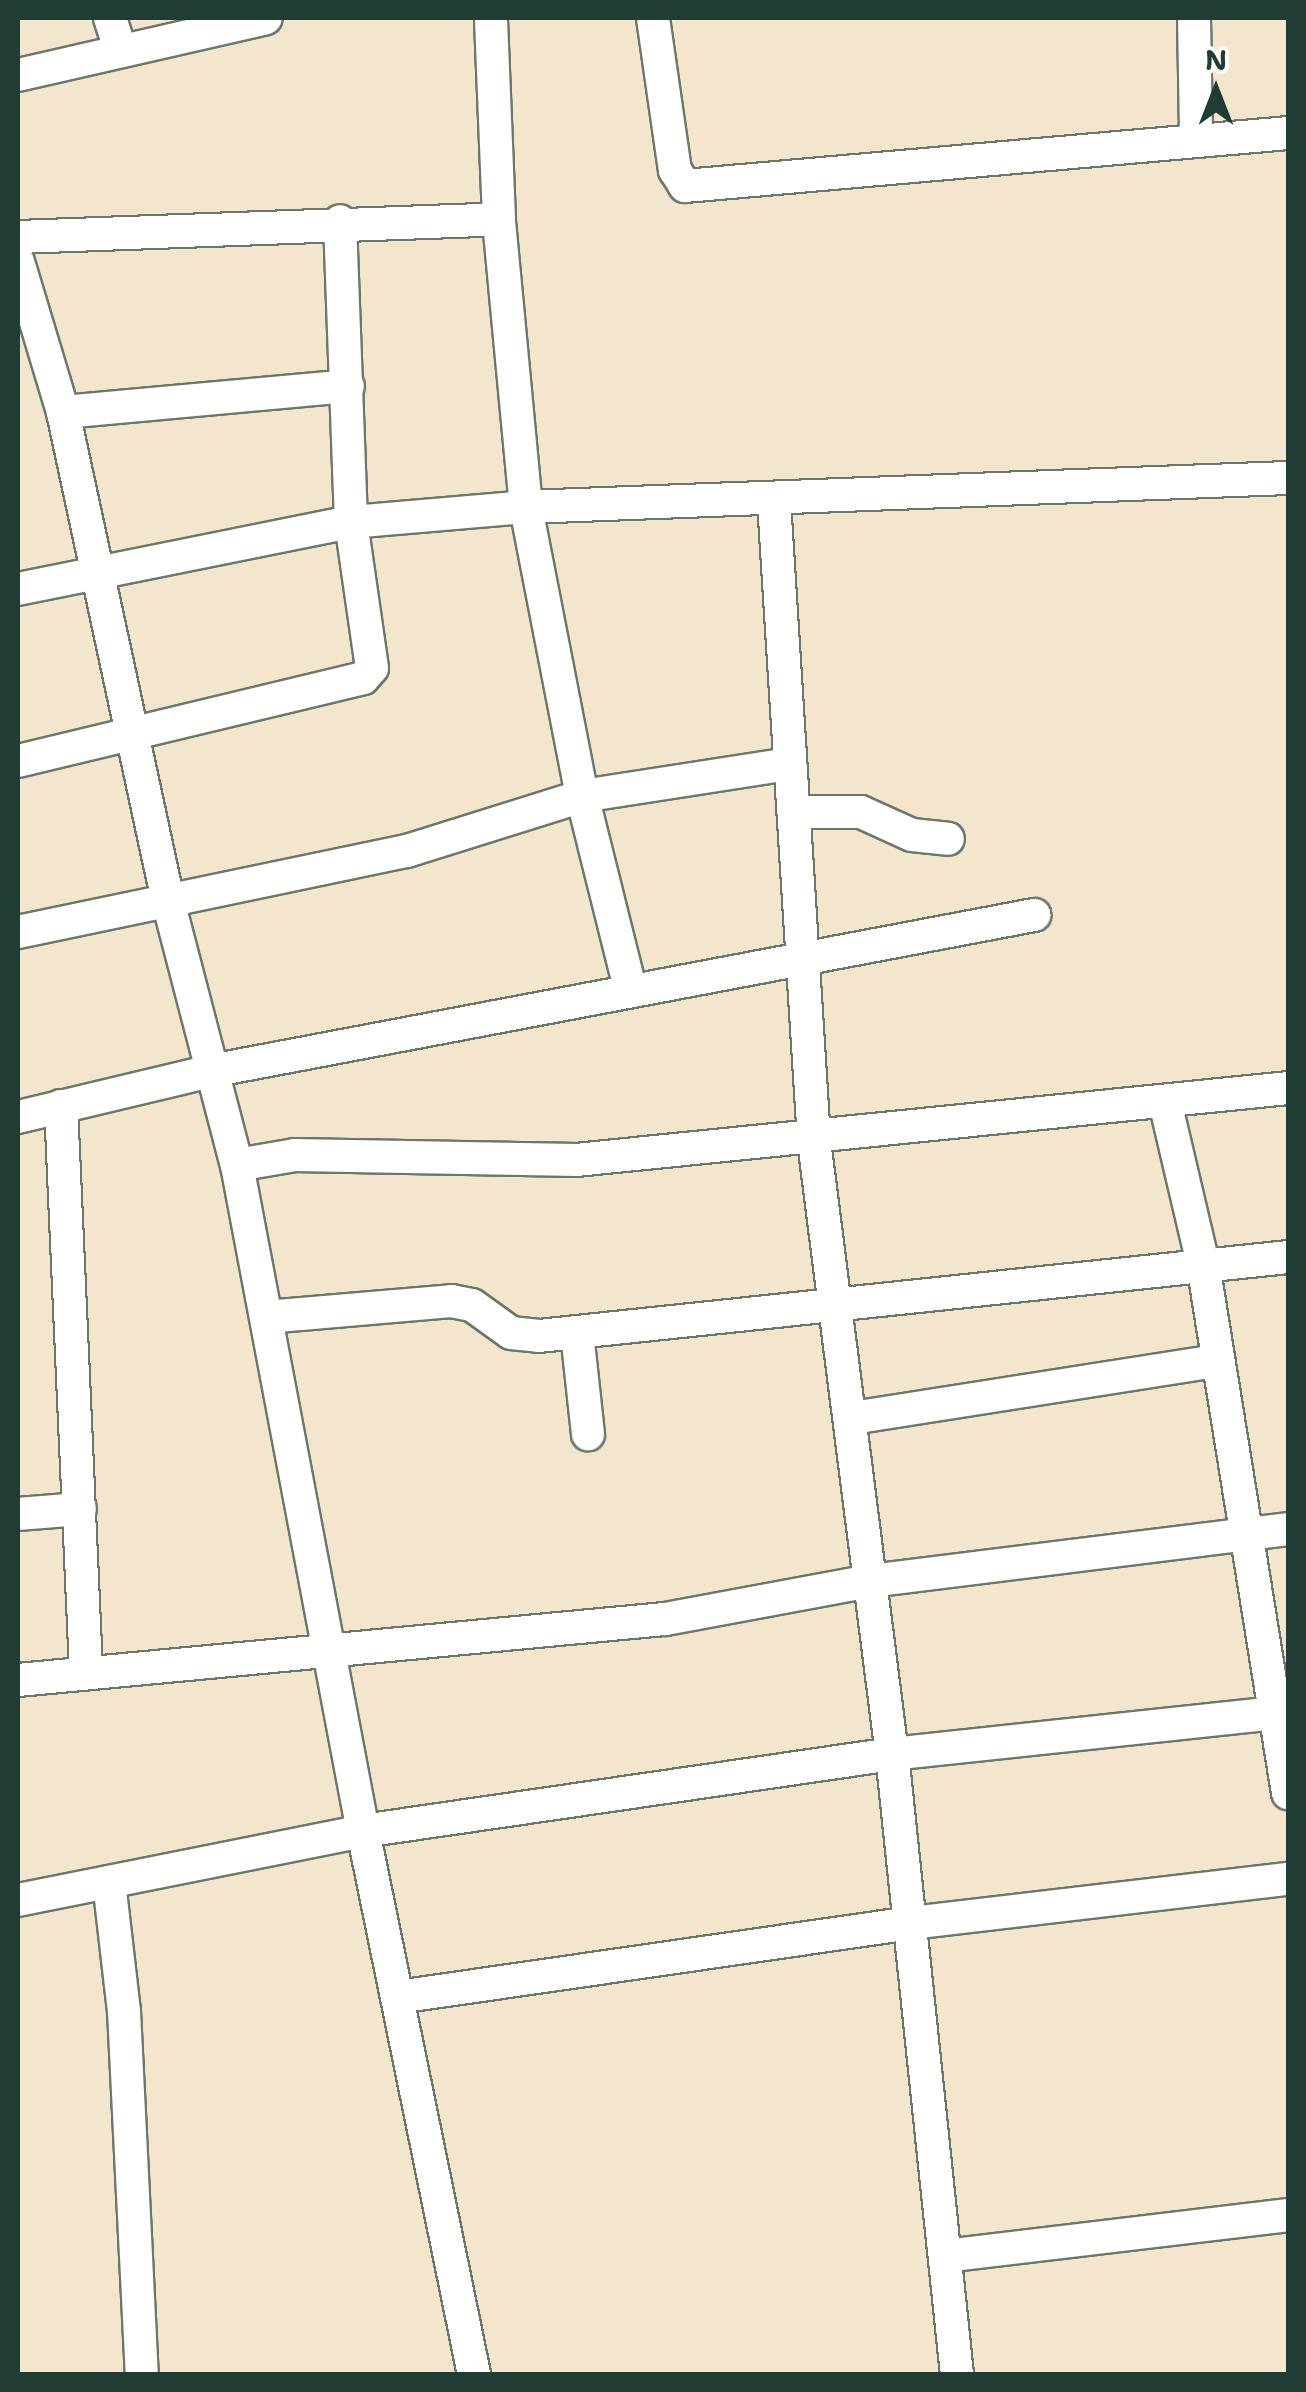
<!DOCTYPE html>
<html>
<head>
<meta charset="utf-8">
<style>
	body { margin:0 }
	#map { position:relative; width:1306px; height:2392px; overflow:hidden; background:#f4e6cd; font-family:"Shantell Sans",sans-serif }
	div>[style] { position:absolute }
	.roads { filter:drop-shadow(2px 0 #6a786a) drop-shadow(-2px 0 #6a786a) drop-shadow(0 2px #6a786a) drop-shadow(0 -2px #6a786a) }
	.minor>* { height:32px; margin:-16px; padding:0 16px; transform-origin:16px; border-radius:16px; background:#fff }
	span { translate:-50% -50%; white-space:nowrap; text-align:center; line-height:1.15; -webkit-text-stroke:9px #fdfcf7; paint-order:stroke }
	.frame { position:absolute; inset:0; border:20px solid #1f3d34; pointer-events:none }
	.north { position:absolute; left:1166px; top:40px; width:100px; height:100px; -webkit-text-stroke:8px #fdfcf7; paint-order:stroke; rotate:0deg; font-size:28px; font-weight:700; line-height:40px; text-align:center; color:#1f3d34 }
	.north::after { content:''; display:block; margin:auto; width:35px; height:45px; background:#1f3d34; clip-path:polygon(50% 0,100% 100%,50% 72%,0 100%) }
</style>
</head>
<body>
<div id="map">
	<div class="roads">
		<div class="minor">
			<i style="left:110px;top:18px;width:29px;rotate:72deg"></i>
			<i style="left:653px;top:18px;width:154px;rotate:81.8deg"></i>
			<i style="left:675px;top:170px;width:19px;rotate:58deg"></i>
			<i style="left:685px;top:186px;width:605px;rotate:-5.02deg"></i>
			<i style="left:1194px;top:18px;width:120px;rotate:89deg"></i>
			<i style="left:18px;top:75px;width:254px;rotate:-12.9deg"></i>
			<i style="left:18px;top:237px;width:481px;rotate:-2.1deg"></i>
			<i style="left:18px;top:262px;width:157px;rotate:73.3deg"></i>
			<i style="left:63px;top:412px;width:500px;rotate:77.88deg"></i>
			<i style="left:168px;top:901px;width:273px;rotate:75.4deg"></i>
			<i style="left:237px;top:1165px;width:678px;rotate:79.29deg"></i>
			<i style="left:363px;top:1831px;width:554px;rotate:78.45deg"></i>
			<i style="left:63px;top:412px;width:286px;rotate:-5.2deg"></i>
			<i style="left:774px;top:501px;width:641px;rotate:86.42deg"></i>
			<i style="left:814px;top:1141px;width:618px;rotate:82.75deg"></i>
			<i style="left:892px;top:1754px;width:623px;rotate:84.02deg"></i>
			<i style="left:18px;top:589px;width:340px;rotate:-11.4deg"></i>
			<i style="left:351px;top:522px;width:176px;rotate:-4.9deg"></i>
			<i style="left:526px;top:507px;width:289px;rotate:-95.4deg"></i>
			<i style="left:499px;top:219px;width:201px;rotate:-92.3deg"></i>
			<i style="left:18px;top:761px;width:355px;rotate:-13.5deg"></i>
			<i style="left:363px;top:678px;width:13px;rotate:-48deg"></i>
			<i style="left:372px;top:668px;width:148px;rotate:-98.2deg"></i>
			<i style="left:351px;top:522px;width:301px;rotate:-92.1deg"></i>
			<i style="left:795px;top:812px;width:66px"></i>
			<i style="left:861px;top:812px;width:56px;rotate:24.3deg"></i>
			<i style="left:912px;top:835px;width:36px;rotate:6deg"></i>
			<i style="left:18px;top:932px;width:397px;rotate:-11.8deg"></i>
			<i style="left:407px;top:851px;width:183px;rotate:-17.4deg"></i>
			<i style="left:582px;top:796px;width:208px;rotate:-8.8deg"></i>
			<i style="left:630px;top:988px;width:198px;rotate:-104deg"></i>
			<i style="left:582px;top:796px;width:294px;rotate:-101deg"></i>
			<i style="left:526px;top:507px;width:763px;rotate:-2.18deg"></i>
			<i style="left:1165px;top:1102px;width:166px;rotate:76.8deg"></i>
			<i style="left:1203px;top:1264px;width:536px;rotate:80.87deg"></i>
			<i style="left:61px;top:1106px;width:565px;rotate:87.46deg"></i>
			<i style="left:18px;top:1117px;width:204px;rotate:-13.4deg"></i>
			<i style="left:216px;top:1070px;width:833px;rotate:-10.73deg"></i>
			<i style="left:237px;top:1165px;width:59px;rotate:-9.8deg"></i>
			<i style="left:295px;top:1155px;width:281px;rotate:1deg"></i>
			<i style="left:576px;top:1160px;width:716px;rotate:-5.77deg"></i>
			<i style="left:266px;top:1317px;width:186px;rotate:-4.9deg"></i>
			<i style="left:451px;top:1301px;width:21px;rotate:11deg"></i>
			<i style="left:472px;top:1305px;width:48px;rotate:35.7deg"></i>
			<i style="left:511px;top:1333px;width:28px;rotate:6deg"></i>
			<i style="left:539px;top:1336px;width:753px;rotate:-6.02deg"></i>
			<i style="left:577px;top:1333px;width:102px;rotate:83.8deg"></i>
			<i style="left:852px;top:1418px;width:370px;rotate:-8.9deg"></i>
			<i style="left:18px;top:1514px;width:62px;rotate:-4.6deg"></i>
			<i style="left:18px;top:1680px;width:650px;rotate:-5.39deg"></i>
			<i style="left:665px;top:1619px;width:209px;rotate:-10.5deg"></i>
			<i style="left:871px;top:1581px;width:420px;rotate:-7.1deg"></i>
			<i style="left:109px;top:1882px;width:130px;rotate:83.4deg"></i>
			<i style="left:124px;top:2011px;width:363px;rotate:87.2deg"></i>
			<i style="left:18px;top:1900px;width:352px;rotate:-11.3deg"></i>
			<i style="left:363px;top:1831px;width:535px;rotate:-8.28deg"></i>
			<i style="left:892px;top:1754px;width:398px;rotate:-6.1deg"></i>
			<i style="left:398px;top:1997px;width:518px;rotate:-8.21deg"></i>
			<i style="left:911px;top:1923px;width:380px;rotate:-6.7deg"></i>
			<i style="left:945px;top:2256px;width:345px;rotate:-6.8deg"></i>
		</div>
	</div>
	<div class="frame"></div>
	<div class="north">N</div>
</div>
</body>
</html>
